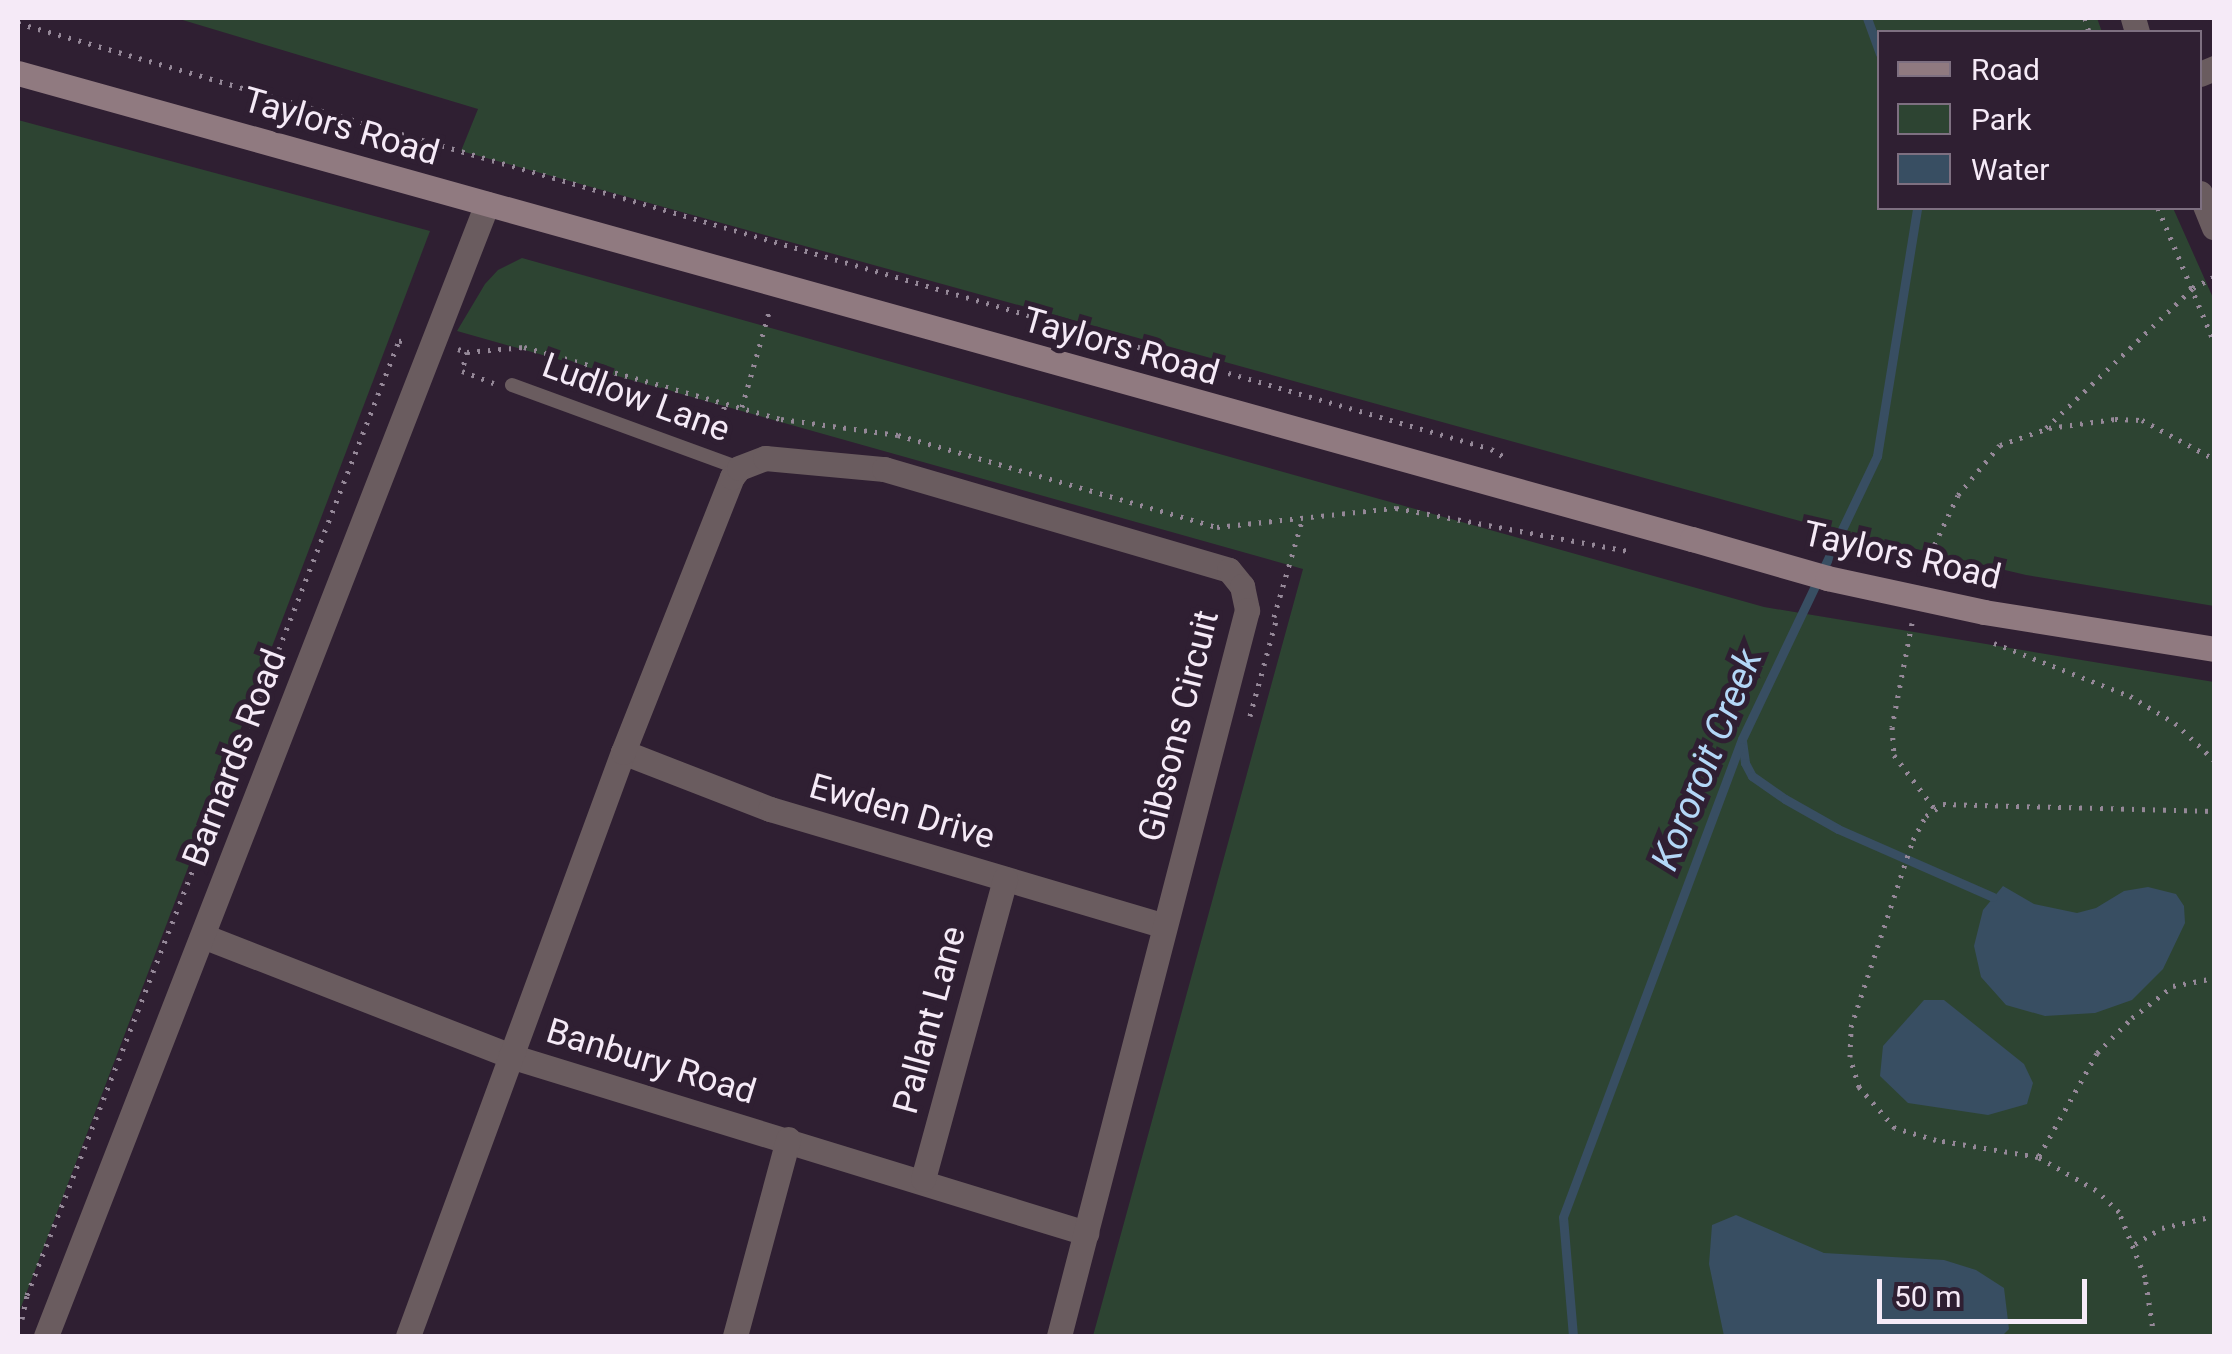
<!DOCTYPE html>
<html>
<head>
<meta charset="utf-8">
<style>
	body { margin:0 }
	#map { position:relative; width:2232px; height:1354px; overflow:hidden; background:#2f1f32; font-family:Roboto,sans-serif }
	div>[style] { position:absolute }
	.green>* { inset:0; background:#2d4432 }
	.water>* { inset:0; background:#384e62 }
	.stream>* { height:9px; margin:-4.5px; padding:0 4.5px; transform-origin:4.5px; border-radius:4.5px; background:#384e62 }
	.path>* { height:5px; margin-top:-2.5px; transform-origin:0; background:repeating-linear-gradient(90deg,#958898 0 2.5px,transparent 0 10.5px) }
	.lane>* { height:14px; margin:-7px; padding:0 7px; transform-origin:7px; border-radius:7px; background:#6a5c5f }
	.street>* { height:25px; margin:-12.5px; padding:0 12.5px; transform-origin:12.5px; border-radius:12.5px; background:#6a5c5f }
	.secondary>* { height:25px; margin:-12.5px; padding:0 12.5px; transform-origin:12.5px; border-radius:12.5px; background:#907a80 }
	.secondary-bridge>* { height:25px; margin:-12.5px; padding:0 12.5px; transform-origin:12.5px; border-radius:12.5px; background:#907a80 }
	span { translate:-50% -50%; white-space:nowrap; text-align:center; line-height:1.15; -webkit-text-stroke:10px #2f1f32; paint-order:stroke }
	.street-label { font-size:35px; color:#f5eaf7 }
	.water-label { font-size:38px; color:#b3d7f7; font-style:italic }
	.frame { position:absolute; inset:0; border:20px solid #f5eaf7; pointer-events:none }
	.legend { position:absolute; left:1877px; top:30px; width:325px; height:180px; box-sizing:border-box; background:#2f1f32; border:2px solid #7e7081; margin:0; padding:12px 18px; list-style:none; font-size:30px; color:#f5eaf7 }
	.legend li { display:flex; align-items:center; gap:20px; height:50px }
	.legend b { width:50px; border:2px solid #7e7081 }
	.scale { position:absolute; left:1877px; top:1279px; width:210px; height:45px; box-sizing:border-box; border:5px solid #f5eaf7; border-top:0; padding-left:12px; font-size:30px; line-height:35px; white-space:nowrap; color:#f5eaf7; -webkit-text-stroke:8px #2f1f32; paint-order:stroke }
</style>
</head>
<body>
<div id="map">
	<div class="green">
		<i style="clip-path:polygon(176px 18px,2097px 18px,2102px 32px,1880px 32px,1880px 208px,2173px 208px,2214px 300px,2214px 606px,2026px 575px,1811px 524px,461px 151px,478px 109px)"></i>
		<i style="clip-path:polygon(18px 120px,430px 231px,18px 1315px)"></i>
		<i style="clip-path:polygon(522px 258px,1764px 607px,2214px 682px,2214px 1336px,1093px 1336px,1303px 569px,457px 331px,485px 284px,498px 270px)"></i>
	</div>
	<div class="water">
		<i style="clip-path:polygon(2003px 886px,2034px 904px,2077px 913px,2096px 908px,2124px 891px,2148px 887px,2176px 894px,2184px 906px,2185px 923px,2163px 969px,2132px 1000px,2095px 1013px,2045px 1016px,2006px 1005px,1981px 977px,1974px 946px,1983px 910px)"></i>
		<i style="clip-path:polygon(1924px 1000px,1944px 1000px,2024px 1064px,2033px 1083px,2027px 1104px,1988px 1115px,1908px 1103px,1880px 1076px,1883px 1046px)"></i>
		<i style="clip-path:polygon(1736px 1215px,1824px 1253px,1944px 1260px,1976px 1270px,2004px 1288px,2009px 1329px,2002px 1336px,1724px 1336px,1709px 1264px,1712px 1225px)"></i>
	</div>
	<div class="stream">
		<i style="left:1867px;top:18px;width:38px;rotate:70deg"></i>
		<i style="left:1742px;top:741px;width:22px;rotate:82deg"></i>
		<i style="left:1745px;top:763px;width:15px;rotate:62deg"></i>
		<i style="left:1752px;top:776px;width:40px;rotate:34.9deg"></i>
		<i style="left:1785px;top:799px;width:61px;rotate:29.5deg"></i>
		<i style="left:1838px;top:829px;width:169px;rotate:23.7deg"></i>
		<i style="left:1573px;top:1336px;width:119px;rotate:-94.8deg"></i>
		<i style="left:1563px;top:1217px;width:510px;rotate:-69.47deg"></i>
		<i style="left:1742px;top:739px;width:314px;rotate:-64.5deg"></i>
		<i style="left:1877px;top:456px;width:251px;rotate:-80.8deg"></i>
	</div>
	<div class="path">
		<i style="left:2085px;top:18px;width:15px;rotate:74deg"></i>
		<i style="left:18px;top:23px;width:1533px;rotate:16.13deg"></i>
		<i style="left:1491px;top:449px;width:17px;rotate:31deg"></i>
		<i style="left:2158px;top:208px;width:145px;rotate:67.3deg"></i>
		<i style="left:458px;top:349px;width:9px;rotate:18deg"></i>
		<i style="left:467px;top:352px;width:57px;rotate:-5deg"></i>
		<i style="left:524px;top:347px;width:267px;rotate:15.7deg"></i>
		<i style="left:781px;top:419px;width:118px;rotate:7.8deg"></i>
		<i style="left:898px;top:435px;width:332px;rotate:16.1deg"></i>
		<i style="left:1217px;top:527px;width:180px;rotate:-6.1deg"></i>
		<i style="left:1396px;top:508px;width:235px;rotate:10.5deg"></i>
		<i style="left:467px;top:352px;width:20px;rotate:105deg"></i>
		<i style="left:462px;top:371px;width:34px;rotate:21deg"></i>
		<i style="left:742px;top:407px;width:102px;rotate:-74.1deg"></i>
		<i style="left:2046px;top:428px;width:203px;rotate:-43.6deg"></i>
		<i style="left:2193px;top:288px;width:24px;rotate:-28deg"></i>
		<i style="left:714px;top:439px;width:39px;rotate:-72deg"></i>
		<i style="left:1921px;top:573px;width:86px;rotate:-64.6deg"></i>
		<i style="left:1958px;top:495px;width:65px;rotate:-50deg"></i>
		<i style="left:2000px;top:445px;width:52px;rotate:-19.1deg"></i>
		<i style="left:2049px;top:428px;width:67px;rotate:-7.8deg"></i>
		<i style="left:2115px;top:419px;width:27px;rotate:2deg"></i>
		<i style="left:2142px;top:420px;width:82px;rotate:28.4deg"></i>
		<i style="left:1274px;top:617px;width:104px;rotate:-73.8deg"></i>
		<i style="left:1912px;top:623px;width:106px;rotate:100.9deg"></i>
		<i style="left:1892px;top:727px;width:28px;rotate:86deg"></i>
		<i style="left:1894px;top:755px;width:68px;rotate:52.8deg"></i>
		<i style="left:1994px;top:643px;width:146px;rotate:21.3deg"></i>
		<i style="left:2130px;top:696px;width:52px;rotate:31deg"></i>
		<i style="left:2175px;top:723px;width:54px;rotate:43.5deg"></i>
		<i style="left:1250px;top:716px;width:103px;rotate:-74.7deg"></i>
		<i style="left:2039px;top:1156px;width:118px;rotate:-60.6deg"></i>
		<i style="left:2097px;top:1053px;width:49px;rotate:-45deg"></i>
		<i style="left:2132px;top:1018px;width:52px;rotate:-38deg"></i>
		<i style="left:2173px;top:986px;width:42px;rotate:-11deg"></i>
		<i style="left:2135px;top:1244px;width:31px;rotate:-31deg"></i>
		<i style="left:2162px;top:1228px;width:53px;rotate:-13deg"></i>
		<i style="left:22px;top:1319px;width:25px;rotate:-78deg"></i>
		<i style="left:27px;top:1295px;width:1024px;rotate:-68.7deg"></i>
		<i style="left:399px;top:341px;width:10px;rotate:-6deg"></i>
		<i style="left:2154px;top:1336px;width:60px;rotate:-98.7deg"></i>
		<i style="left:2145px;top:1277px;width:70px;rotate:-111.8deg"></i>
		<i style="left:2119px;top:1212px;width:32px;rotate:-136deg"></i>
		<i style="left:2096px;top:1190px;width:67px;rotate:-150.4deg"></i>
		<i style="left:2038px;top:1157px;width:103px;rotate:-170.5deg"></i>
		<i style="left:1936px;top:1140px;width:43px;rotate:-163.7deg"></i>
		<i style="left:1895px;top:1128px;width:55px;rotate:-131.3deg"></i>
		<i style="left:1859px;top:1087px;width:31px;rotate:-107deg"></i>
		<i style="left:1850px;top:1057px;width:30px;rotate:-88deg"></i>
		<i style="left:1851px;top:1027px;width:197px;rotate:-71.7deg"></i>
		<i style="left:1913px;top:840px;width:27px;rotate:-62deg"></i>
		<i style="left:1926px;top:816px;width:21px;rotate:-35deg"></i>
		<i style="left:1943px;top:804px;width:271px;rotate:1.5deg"></i>
	</div>
	<div class="lane">
		<i style="left:512px;top:385px;width:242px;rotate:20.1deg"></i>
	</div>
	<div class="street">
		<i style="left:2133px;top:18px;width:15px;rotate:74deg"></i>
		<i style="left:2200px;top:74px;width:15px;rotate:-23deg"></i>
		<i style="left:2200px;top:193px;width:37px;rotate:68deg"></i>
		<i style="left:623px;top:752px;width:158px;rotate:21.2deg"></i>
		<i style="left:770px;top:809px;width:411px;rotate:16.5deg"></i>
		<i style="left:203px;top:936px;width:330px;rotate:21.3deg"></i>
		<i style="left:510px;top:1056px;width:603px;rotate:17.08deg"></i>
		<i style="left:923px;top:1179px;width:311px;rotate:-74.7deg"></i>
		<i style="left:46px;top:1336px;width:1215px;rotate:-68.72deg"></i>
		<i style="left:408px;top:1336px;width:622px;rotate:-69.79deg"></i>
		<i style="left:623px;top:752px;width:296px;rotate:-68.4deg"></i>
		<i style="left:732px;top:477px;width:11px;rotate:-52deg"></i>
		<i style="left:739px;top:468px;width:28px;rotate:-21deg"></i>
		<i style="left:765px;top:458px;width:120px;rotate:5.3deg"></i>
		<i style="left:884px;top:469px;width:359px;rotate:16.3deg"></i>
		<i style="left:1229px;top:570px;width:21px;rotate:51deg"></i>
		<i style="left:1242px;top:586px;width:25px;rotate:78deg"></i>
		<i style="left:1247px;top:610px;width:750px;rotate:104.52deg"></i>
		<i style="left:735px;top:1336px;width:204px;rotate:-74.9deg"></i>
	</div>
	<div class="secondary">
		<i style="left:18px;top:73px;width:1738px;rotate:15.56deg"></i>
		<i style="left:1984px;top:612px;width:233px;rotate:9.1deg"></i>
	</div>
	<div class="secondary-bridge">
		<i style="left:1692px;top:539px;width:141px;rotate:16.1deg"></i>
		<i style="left:1827px;top:578px;width:161px;rotate:12.2deg"></i>
	</div>
	<div class="street-label">
		<span style="left:341px;top:127px;rotate:16deg">Taylors Road</span>
		<span style="left:1121px;top:347px;rotate:16deg">Taylors Road</span>
		<span style="left:636px;top:398px;rotate:20deg">Ludlow Lane</span>
		<span style="left:1902px;top:556px;rotate:13deg">Taylors Road</span>
		<span style="left:1179px;top:726px;rotate:-76deg">Gibsons Circuit</span>
		<span style="left:235px;top:758px;rotate:-69deg">Barnards Road</span>
		<span style="left:902px;top:812px;rotate:16deg">Ewden Drive</span>
		<span style="left:930px;top:1020px;rotate:-75deg">Pallant Lane</span>
		<span style="left:651px;top:1062px;rotate:17deg">Banbury Road</span>
	</div>
	<div class="water-label">
		<span style="left:1707px;top:760px;rotate:-68deg">Kororoit Creek</span>
	</div>
	<div class="frame"></div>
	<ul class="legend">
	<li><b style="height:12px;background:#907a80"></b>Road</li>
	<li><b style="height:28px;background:#2d4432"></b>Park</li>
	<li><b style="height:28px;background:#384e62"></b>Water</li>
	</ul>
	<div class="scale">50 m</div>
</div>
</body>
</html>
